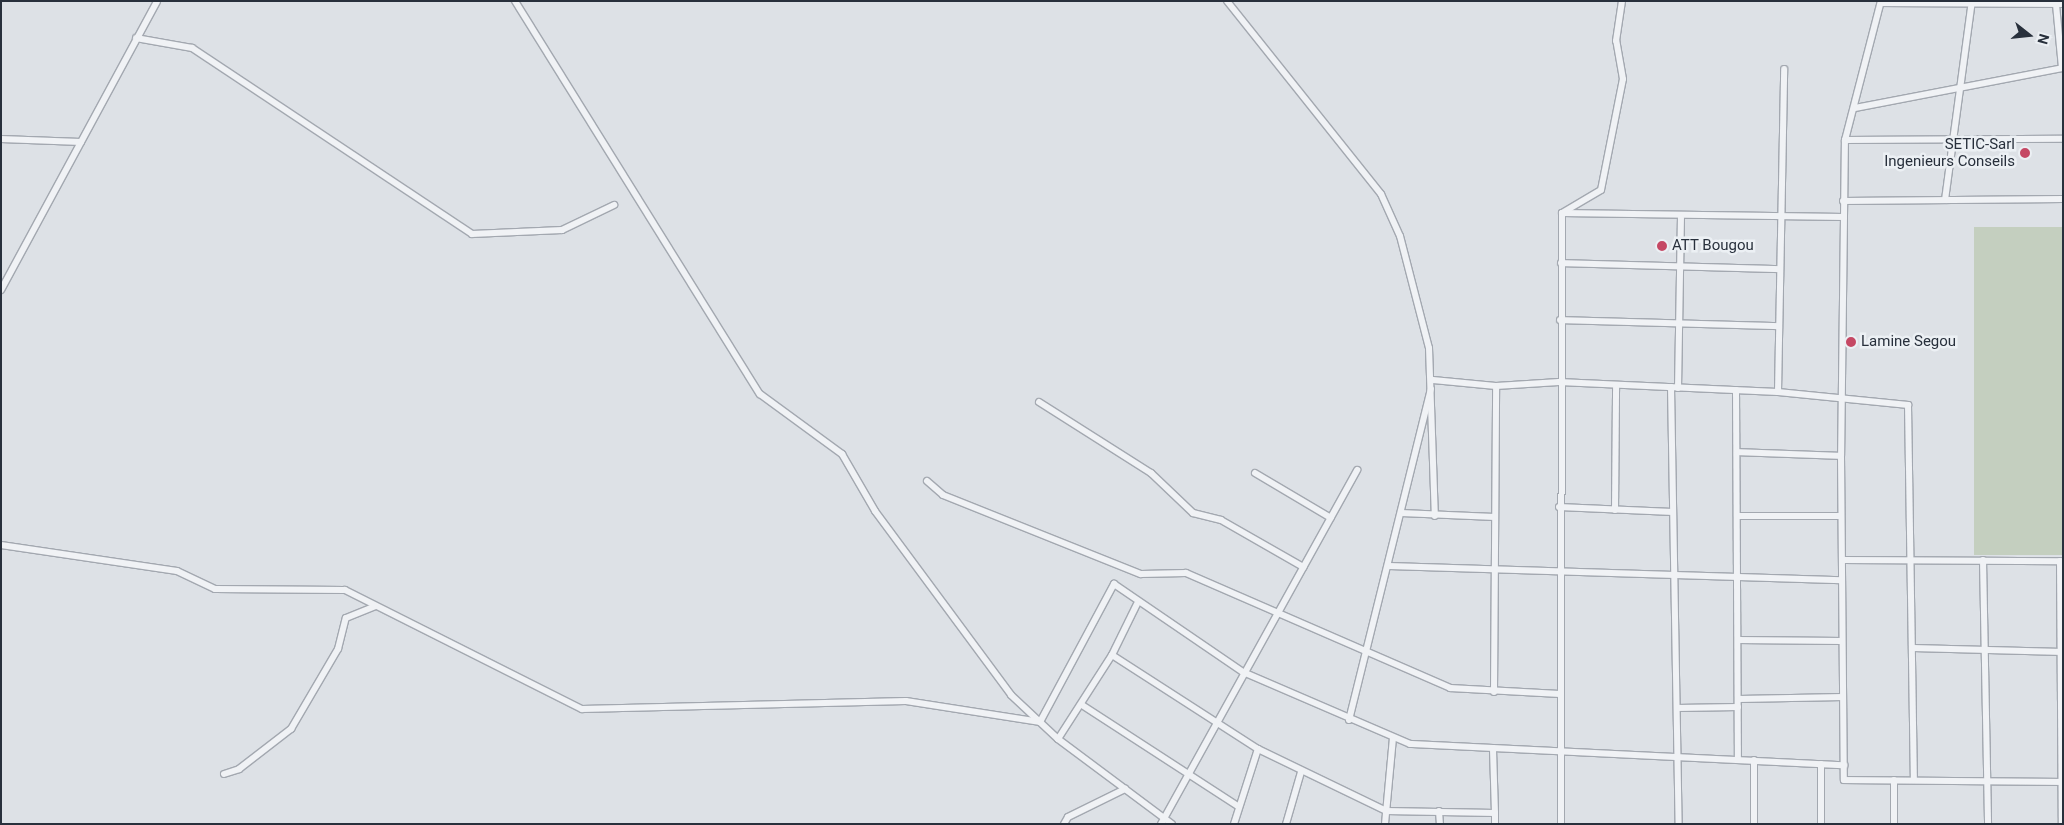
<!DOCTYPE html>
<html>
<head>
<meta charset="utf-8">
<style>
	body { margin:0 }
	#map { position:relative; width:2064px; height:825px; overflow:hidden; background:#dde1e6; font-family:Roboto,sans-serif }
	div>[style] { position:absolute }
	.green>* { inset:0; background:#c4cfbf; transform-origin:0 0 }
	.roads { filter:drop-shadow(1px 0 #a3a8b0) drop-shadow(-1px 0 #a3a8b0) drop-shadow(0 1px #a3a8b0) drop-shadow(0 -1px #a3a8b0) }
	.street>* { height:6px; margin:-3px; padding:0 3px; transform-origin:3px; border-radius:3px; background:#f0f2f5 }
	.dots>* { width:14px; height:14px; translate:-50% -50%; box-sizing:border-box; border:2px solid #ecf0f4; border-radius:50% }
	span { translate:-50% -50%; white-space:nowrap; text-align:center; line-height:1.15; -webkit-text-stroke:5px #ecf0f4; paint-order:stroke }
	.poi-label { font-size:15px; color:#28303c }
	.right { translate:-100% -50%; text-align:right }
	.left { translate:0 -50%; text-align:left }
	.frame { position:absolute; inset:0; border:2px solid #28303c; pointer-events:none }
	.north { position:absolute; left:2004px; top:10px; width:50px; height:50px; -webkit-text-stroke:4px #ecf0f4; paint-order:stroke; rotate:106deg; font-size:14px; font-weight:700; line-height:20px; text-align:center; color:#28303c }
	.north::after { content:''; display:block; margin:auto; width:18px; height:22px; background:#28303c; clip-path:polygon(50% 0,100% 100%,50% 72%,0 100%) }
</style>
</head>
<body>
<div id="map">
	<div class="green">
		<i style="left:2063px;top:227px;width:328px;height:89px;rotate:90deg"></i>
	</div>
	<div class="roads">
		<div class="street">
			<i style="left:515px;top:1px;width:463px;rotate:58.1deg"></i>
			<i style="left:760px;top:394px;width:102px;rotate:36.2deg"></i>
			<i style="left:842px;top:454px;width:66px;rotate:59.9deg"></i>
			<i style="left:875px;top:511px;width:229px;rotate:53.5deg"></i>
			<i style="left:1011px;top:695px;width:64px;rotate:43.1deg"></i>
			<i style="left:1058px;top:739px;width:142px;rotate:36.7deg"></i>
			<i style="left:1227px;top:1px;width:247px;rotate:51.4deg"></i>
			<i style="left:1381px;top:194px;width:46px;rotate:65.7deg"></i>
			<i style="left:1400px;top:236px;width:116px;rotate:75.5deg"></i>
			<i style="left:1429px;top:348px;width:168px;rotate:88deg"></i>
			<i style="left:1881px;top:3px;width:182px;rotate:0.3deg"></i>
			<i style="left:136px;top:38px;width:57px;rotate:10.1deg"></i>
			<i style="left:192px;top:48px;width:336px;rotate:33.6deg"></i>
			<i style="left:472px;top:234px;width:90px;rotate:-2.5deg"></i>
			<i style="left:562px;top:230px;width:58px;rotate:-25.7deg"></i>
			<i style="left:1855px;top:108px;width:211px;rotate:-10.9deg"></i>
			<i style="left:2062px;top:68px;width:64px;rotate:-95.4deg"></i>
			<i style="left:1px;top:139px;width:80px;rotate:2.1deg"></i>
			<i style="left:1845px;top:140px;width:218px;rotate:-0.3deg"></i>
			<i style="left:1945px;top:200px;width:201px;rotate:-82.3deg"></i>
			<i style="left:1843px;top:201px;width:220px;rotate:-0.5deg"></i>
			<i style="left:1562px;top:213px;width:282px;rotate:0.8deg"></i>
			<i style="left:1844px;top:217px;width:239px;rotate:90.7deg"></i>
			<i style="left:1841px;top:456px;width:324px;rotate:89.5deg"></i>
			<i style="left:1844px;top:780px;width:219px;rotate:0.5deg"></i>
			<i style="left:1844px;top:217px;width:77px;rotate:-89.3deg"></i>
			<i style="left:1845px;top:140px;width:144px;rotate:-75.5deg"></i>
			<i style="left:1561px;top:263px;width:219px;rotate:1.6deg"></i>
			<i style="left:1px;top:290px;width:328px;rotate:-61.6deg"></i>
			<i style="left:1560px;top:320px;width:219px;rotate:1.6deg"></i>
			<i style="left:1433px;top:380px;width:63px;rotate:5.4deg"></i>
			<i style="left:1496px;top:386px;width:63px;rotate:-3.6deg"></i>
			<i style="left:1559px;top:382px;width:219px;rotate:2.6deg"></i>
			<i style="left:1778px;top:392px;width:131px;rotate:5.7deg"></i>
			<i style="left:1908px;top:405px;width:375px;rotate:89.1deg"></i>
			<i style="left:1671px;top:387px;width:437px;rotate:89deg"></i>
			<i style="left:1678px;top:388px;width:170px;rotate:-89deg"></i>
			<i style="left:1736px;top:390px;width:369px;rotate:89.7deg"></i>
			<i style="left:1778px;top:392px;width:323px;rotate:-88.9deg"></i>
			<i style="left:1039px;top:402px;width:133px;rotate:32.4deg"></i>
			<i style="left:1151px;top:473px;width:58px;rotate:43.6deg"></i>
			<i style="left:1193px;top:513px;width:29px;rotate:14deg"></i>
			<i style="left:1221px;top:520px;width:95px;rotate:29.8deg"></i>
			<i style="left:1737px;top:452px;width:104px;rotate:2.2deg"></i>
			<i style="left:1255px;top:473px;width:88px;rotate:30.6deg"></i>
			<i style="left:927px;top:481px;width:21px;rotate:41deg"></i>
			<i style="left:943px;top:495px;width:213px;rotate:21.8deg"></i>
			<i style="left:1141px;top:574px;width:45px;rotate:-1.3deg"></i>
			<i style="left:1186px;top:573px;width:288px;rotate:23.5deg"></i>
			<i style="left:1450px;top:688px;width:110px;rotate:3.1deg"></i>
			<i style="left:1559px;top:507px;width:114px;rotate:2.5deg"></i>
			<i style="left:1615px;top:510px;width:124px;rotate:-89.5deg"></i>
			<i style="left:1401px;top:513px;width:94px;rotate:2.4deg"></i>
			<i style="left:1737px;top:516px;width:104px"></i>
			<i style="left:1px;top:545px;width:178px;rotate:8.4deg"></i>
			<i style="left:177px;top:571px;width:42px;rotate:25.3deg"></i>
			<i style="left:215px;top:589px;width:130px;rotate:0.4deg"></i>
			<i style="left:345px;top:590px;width:265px;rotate:26.7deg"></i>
			<i style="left:582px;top:709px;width:324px;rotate:-1.4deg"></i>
			<i style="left:906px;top:701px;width:136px;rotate:8.9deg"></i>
			<i style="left:1040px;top:722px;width:157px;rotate:-61.8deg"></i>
			<i style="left:1114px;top:584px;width:156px;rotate:34.3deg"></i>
			<i style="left:1243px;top:672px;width:182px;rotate:23.3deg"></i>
			<i style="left:1410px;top:744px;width:435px;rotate:2.8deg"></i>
			<i style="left:1842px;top:560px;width:220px;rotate:0.3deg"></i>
			<i style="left:1983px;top:560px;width:264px;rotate:88.9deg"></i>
			<i style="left:2060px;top:561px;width:263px;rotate:89.6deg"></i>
			<i style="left:1389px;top:566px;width:453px;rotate:1.8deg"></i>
			<i style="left:1738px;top:640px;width:104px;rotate:0.6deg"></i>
			<i style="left:1913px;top:648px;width:150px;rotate:1.5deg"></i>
			<i style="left:1112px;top:655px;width:174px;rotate:32.8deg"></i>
			<i style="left:1258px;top:749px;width:142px;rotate:25.8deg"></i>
			<i style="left:1386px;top:811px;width:109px;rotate:1.1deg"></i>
			<i style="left:1495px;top:813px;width:65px;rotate:-91.8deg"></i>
			<i style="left:1494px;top:692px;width:306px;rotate:-89.6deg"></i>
			<i style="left:1739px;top:699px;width:104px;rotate:-1.1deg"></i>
			<i style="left:1082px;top:705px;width:187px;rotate:33deg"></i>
			<i style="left:1677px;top:708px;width:61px;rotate:-0.9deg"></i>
			<i style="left:1349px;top:720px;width:341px;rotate:-76.1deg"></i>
			<i style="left:1058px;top:739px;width:100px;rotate:-57.3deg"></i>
			<i style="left:1112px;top:655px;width:57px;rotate:-63.9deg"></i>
			<i style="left:1754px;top:760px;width:64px;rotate:90deg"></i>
			<i style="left:224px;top:774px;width:16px;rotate:-18deg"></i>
			<i style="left:239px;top:769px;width:66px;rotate:-37.6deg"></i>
			<i style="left:291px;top:729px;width:93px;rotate:-59.6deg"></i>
			<i style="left:338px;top:649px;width:32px;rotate:-76deg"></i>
			<i style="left:346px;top:618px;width:32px;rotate:-22deg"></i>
			<i style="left:1439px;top:811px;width:13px;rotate:86deg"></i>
			<i style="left:1495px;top:813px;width:11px;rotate:90deg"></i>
			<i style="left:1064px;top:824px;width:8px;rotate:-60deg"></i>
			<i style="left:1068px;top:817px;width:64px;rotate:-26.2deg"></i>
			<i style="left:1161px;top:824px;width:405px;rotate:-61deg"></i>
			<i style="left:1234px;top:824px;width:79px;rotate:-72.3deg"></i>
			<i style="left:1286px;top:824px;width:54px;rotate:-73.9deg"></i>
			<i style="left:1385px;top:824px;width:86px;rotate:-84.7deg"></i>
			<i style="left:1561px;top:824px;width:611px;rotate:-89.91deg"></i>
			<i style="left:1562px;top:213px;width:45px;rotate:-30.5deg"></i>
			<i style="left:1601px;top:190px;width:113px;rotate:-78.8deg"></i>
			<i style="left:1623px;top:79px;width:39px;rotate:-100deg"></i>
			<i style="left:1616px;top:41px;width:40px;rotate:-81.5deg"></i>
			<i style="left:1821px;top:824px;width:60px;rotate:-90deg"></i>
			<i style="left:1894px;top:824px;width:44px;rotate:-90deg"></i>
		</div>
	</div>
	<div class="dots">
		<i style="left:2025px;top:153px;background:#c54864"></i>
		<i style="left:1662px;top:246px;background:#c54864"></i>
		<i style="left:1851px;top:342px;background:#c54864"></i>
	</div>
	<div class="poi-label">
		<span class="right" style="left:2015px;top:153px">SETIC-Sarl<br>Ingenieurs Conseils</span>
		<span class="left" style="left:1672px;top:246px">ATT Bougou</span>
		<span class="left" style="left:1861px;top:342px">Lamine Segou</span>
	</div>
	<div class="frame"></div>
	<div class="north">N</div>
</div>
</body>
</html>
